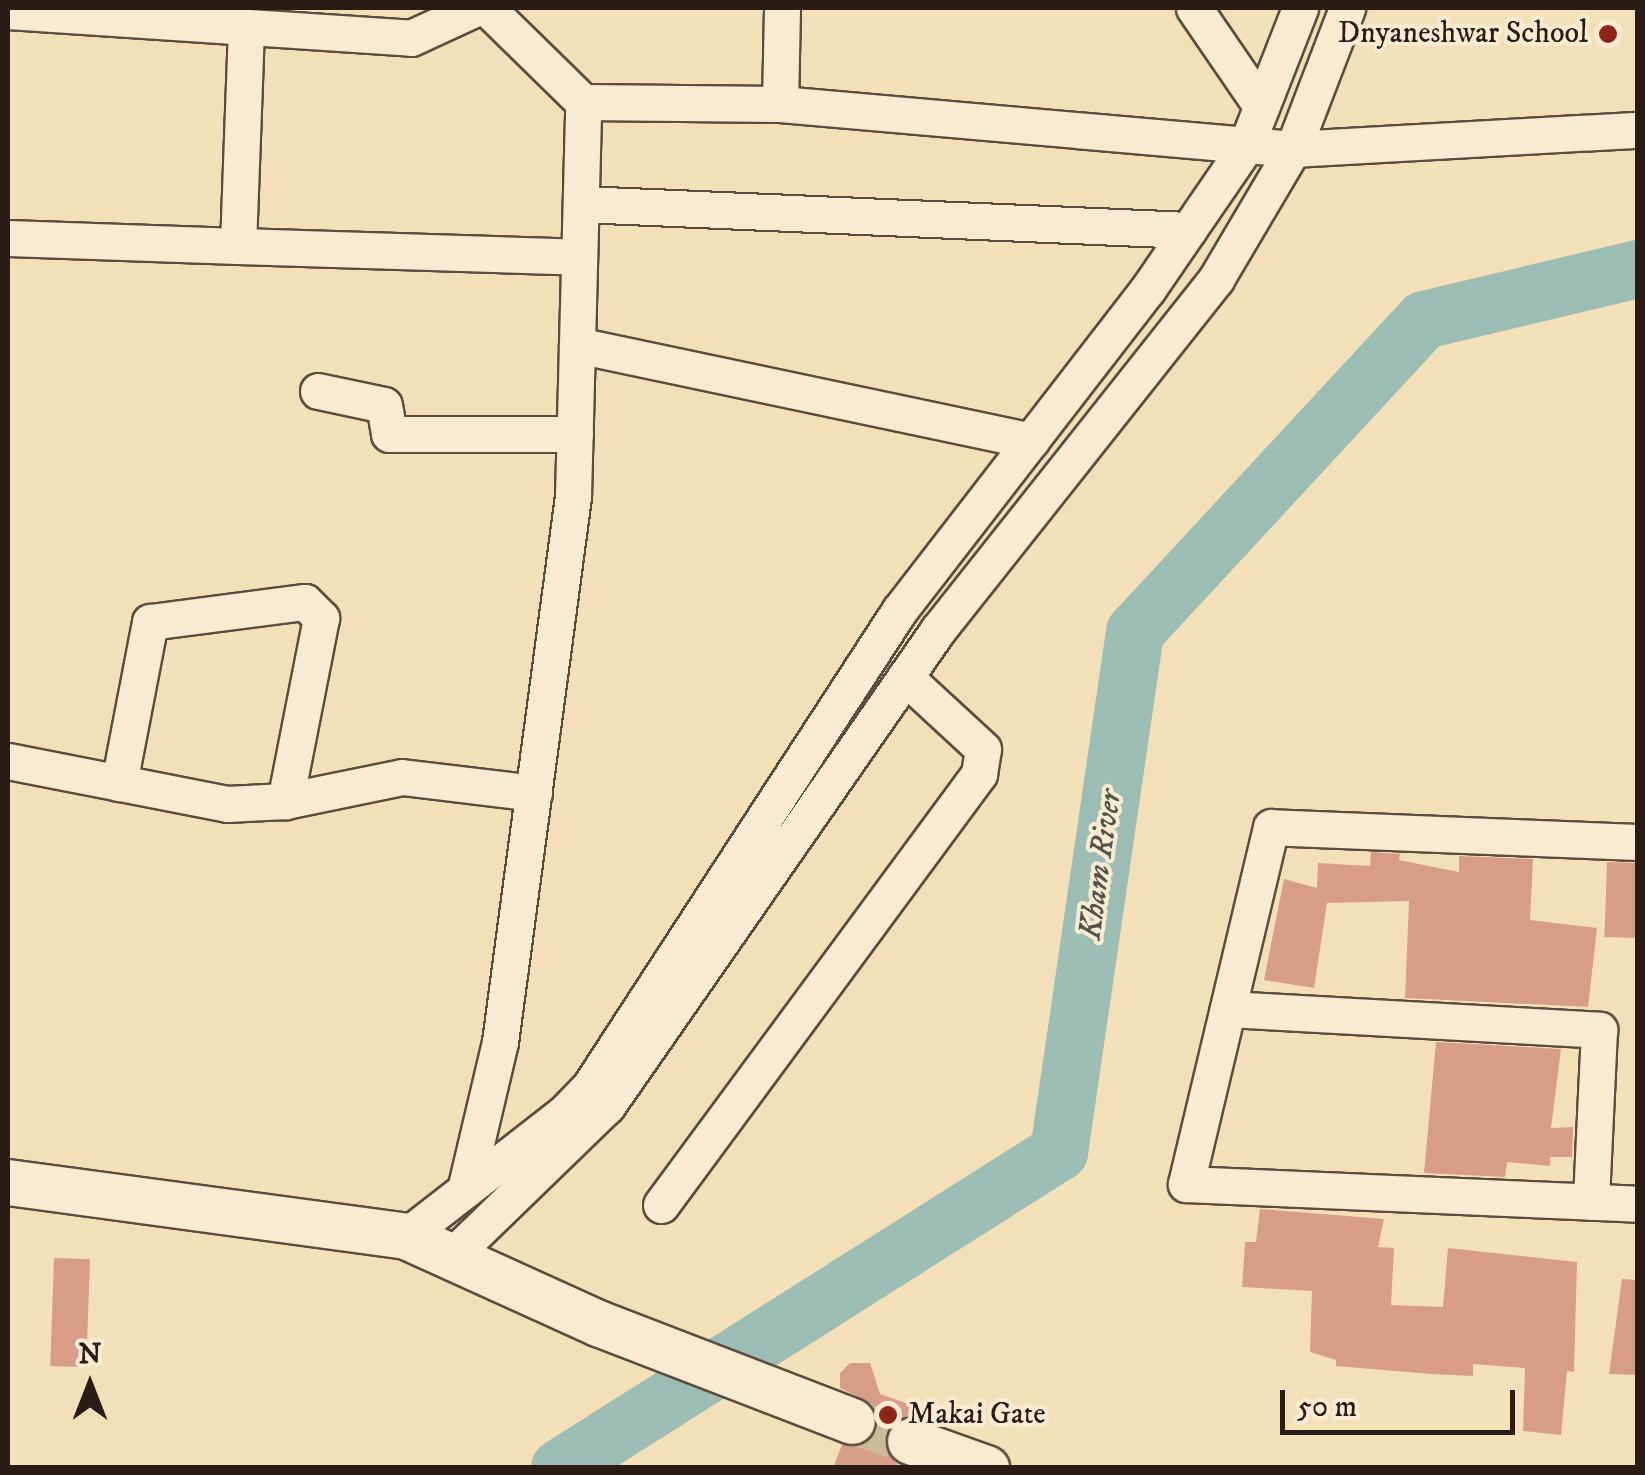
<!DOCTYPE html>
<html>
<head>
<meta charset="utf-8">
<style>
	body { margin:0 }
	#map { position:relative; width:1645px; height:1475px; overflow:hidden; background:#f4e0b8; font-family:"IM FELL DW Pica",serif }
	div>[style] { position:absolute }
	.river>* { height:58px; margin:-29px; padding:0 29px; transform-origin:29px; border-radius:29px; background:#9cbdb3 }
	.building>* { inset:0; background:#d89d89; transform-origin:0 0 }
	.tertiary-tunnel>* { height:45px; margin-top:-22.5px; transform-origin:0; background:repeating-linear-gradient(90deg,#ccb997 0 45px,transparent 0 67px) }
	.roads { filter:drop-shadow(2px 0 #5c4c3e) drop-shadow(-2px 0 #5c4c3e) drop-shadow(0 2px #5c4c3e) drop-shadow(0 -2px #5c4c3e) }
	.minor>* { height:35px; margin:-17.5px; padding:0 17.5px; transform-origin:17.5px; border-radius:17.5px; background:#f8ebd1 }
	.tertiary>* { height:45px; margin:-22.5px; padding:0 22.5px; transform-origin:22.5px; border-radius:22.5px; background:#f8ebd1 }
	.dots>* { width:28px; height:28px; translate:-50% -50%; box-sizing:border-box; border:5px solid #f8ebd1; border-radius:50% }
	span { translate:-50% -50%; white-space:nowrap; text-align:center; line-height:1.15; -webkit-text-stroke:8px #f8ebd1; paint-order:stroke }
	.poi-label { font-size:30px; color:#2a1b15 }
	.right { translate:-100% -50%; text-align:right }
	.left { translate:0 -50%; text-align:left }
	.water-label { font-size:32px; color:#52544c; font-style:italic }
	.frame { position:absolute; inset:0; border:10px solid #2a1b15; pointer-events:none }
	.north { position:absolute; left:40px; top:1335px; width:100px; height:100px; -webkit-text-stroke:8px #f8ebd1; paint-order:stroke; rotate:0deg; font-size:28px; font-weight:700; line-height:40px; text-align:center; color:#2a1b15 }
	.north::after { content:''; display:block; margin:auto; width:35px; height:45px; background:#2a1b15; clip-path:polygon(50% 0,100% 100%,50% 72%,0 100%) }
	.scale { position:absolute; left:1280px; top:1390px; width:235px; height:45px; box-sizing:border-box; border:5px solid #2a1b15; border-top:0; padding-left:12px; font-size:30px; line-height:35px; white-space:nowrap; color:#2a1b15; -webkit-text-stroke:8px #f8ebd1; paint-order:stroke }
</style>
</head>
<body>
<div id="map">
	<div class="river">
		<i style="left:560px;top:1468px;width:591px;rotate:-32.34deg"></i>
		<i style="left:1059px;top:1152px;width:526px;rotate:-81.68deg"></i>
		<i style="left:1135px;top:632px;width:425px;rotate:-47.2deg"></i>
		<i style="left:1424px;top:320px;width:220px;rotate:-13.4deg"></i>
	</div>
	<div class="building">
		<i style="clip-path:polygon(1371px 852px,1400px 854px,1399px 860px,1459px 872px,1459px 856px,1533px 859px,1530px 920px,1597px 928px,1588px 1007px,1405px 998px,1409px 901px,1327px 903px,1314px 988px,1264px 980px,1284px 879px,1317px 888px,1318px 863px,1370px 866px)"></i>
		<i style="left:1607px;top:862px;width:31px;height:75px;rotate:2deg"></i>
		<i style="clip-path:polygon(1436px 1042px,1561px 1049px,1551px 1128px,1573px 1127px,1572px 1157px,1550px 1157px,1550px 1166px,1507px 1162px,1505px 1177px,1424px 1173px)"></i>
		<i style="clip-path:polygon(1260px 1209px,1384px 1219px,1378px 1247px,1394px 1248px,1391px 1305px,1443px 1307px,1448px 1248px,1577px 1262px,1574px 1372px,1567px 1371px,1561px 1435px,1523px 1431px,1525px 1368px,1473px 1364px,1473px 1376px,1431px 1374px,1336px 1366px,1336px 1360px,1310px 1352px,1312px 1291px,1242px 1287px,1245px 1242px,1256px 1242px)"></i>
		<i style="left:54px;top:1258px;width:36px;height:108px;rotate:2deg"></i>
		<i style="clip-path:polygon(1622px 1279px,1638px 1280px,1638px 1375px,1609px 1374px)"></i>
		<i style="clip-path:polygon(850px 1363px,870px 1363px,880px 1394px,923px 1409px,920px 1417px,894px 1420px,886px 1431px,884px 1447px,900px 1468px,833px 1468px,842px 1445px,868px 1442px,877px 1430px,872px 1404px,840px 1388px,840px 1373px)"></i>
	</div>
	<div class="tertiary-tunnel">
		<i style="left:852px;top:1421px;width:61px;rotate:19deg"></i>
	</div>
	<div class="roads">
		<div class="minor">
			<i style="left:1194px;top:8px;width:119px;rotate:55.6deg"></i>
			<i style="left:8px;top:11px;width:404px;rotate:3.8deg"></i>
			<i style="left:411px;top:38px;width:72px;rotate:-24.8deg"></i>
			<i style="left:246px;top:28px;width:218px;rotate:92.1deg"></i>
			<i style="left:238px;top:246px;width:341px;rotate:1.8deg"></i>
			<i style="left:583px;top:102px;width:197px;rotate:0.6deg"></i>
			<i style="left:780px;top:104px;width:515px;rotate:5.01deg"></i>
			<i style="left:1293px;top:149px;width:346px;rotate:-3.2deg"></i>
			<i style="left:780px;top:104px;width:96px;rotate:-88.8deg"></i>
			<i style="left:581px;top:204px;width:608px;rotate:2.45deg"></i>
			<i style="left:8px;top:238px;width:230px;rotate:2deg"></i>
			<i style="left:577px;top:345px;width:464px;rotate:11.9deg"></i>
			<i style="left:318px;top:391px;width:67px;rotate:12deg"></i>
			<i style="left:384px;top:405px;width:29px;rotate:80deg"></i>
			<i style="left:389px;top:434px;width:186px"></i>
			<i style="left:8px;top:761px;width:223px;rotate:11.1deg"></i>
			<i style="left:227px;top:804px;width:58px;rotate:-3deg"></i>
			<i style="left:285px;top:801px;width:119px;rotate:-11.6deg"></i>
			<i style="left:402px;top:777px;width:133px;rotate:6.9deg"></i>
			<i style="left:119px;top:783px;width:164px;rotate:-79.1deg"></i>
			<i style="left:150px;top:622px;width:156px;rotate:-7.4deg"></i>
			<i style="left:305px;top:602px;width:23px;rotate:45deg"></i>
			<i style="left:321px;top:618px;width:187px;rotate:101.1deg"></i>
			<i style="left:1638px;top:842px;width:367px;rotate:-177.7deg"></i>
			<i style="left:1271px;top:827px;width:367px;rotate:103.4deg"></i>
			<i style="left:1186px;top:1184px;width:452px;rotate:2.5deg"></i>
			<i style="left:1228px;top:1009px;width:372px;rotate:3.2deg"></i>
			<i style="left:1599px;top:1030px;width:172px;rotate:92.7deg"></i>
			<i style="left:465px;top:1190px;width:152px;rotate:-76.7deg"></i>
			<i style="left:500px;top:1042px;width:551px;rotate:-82.38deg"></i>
			<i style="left:573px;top:496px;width:394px;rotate:-88.5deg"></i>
			<i style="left:583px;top:102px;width:134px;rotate:-135.6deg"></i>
			<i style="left:661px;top:1205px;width:536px;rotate:-53.58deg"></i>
			<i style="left:979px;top:774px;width:25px;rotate:-81deg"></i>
			<i style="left:983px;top:749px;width:106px;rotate:-137.3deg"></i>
			<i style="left:406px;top:1236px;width:200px;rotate:-37.9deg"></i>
			<i style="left:564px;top:1113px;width:37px;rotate:-46deg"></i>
			<i style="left:590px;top:1086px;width:567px;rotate:-56.95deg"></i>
			<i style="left:899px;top:611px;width:407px;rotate:-52.3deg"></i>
			<i style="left:1148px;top:289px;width:173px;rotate:-55.6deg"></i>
			<i style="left:1246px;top:146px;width:148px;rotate:-68.6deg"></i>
			<i style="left:452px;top:1256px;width:216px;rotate:-44.1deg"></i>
			<i style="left:607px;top:1106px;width:580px;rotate:-55.19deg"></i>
			<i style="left:938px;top:630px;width:448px;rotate:-51.6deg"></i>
			<i style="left:1216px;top:279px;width:151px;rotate:-59.4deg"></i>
			<i style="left:1293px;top:149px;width:151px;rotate:-69deg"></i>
		</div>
		<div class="tertiary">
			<i style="left:8px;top:1182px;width:402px;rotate:7.7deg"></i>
			<i style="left:406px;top:1236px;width:211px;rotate:24.4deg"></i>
			<i style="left:598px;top:1323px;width:272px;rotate:21.1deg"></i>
			<i style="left:910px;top:1441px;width:81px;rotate:19.6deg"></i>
		</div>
	</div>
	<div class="dots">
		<i style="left:1608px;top:34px;background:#8f2418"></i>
		<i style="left:888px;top:1415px;background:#8f2418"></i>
	</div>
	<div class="poi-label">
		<span class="right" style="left:1588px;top:34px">Dnyaneshwar School</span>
		<span class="left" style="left:908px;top:1415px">Makai Gate</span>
	</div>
	<div class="water-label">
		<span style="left:1101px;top:865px;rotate:-82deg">Kham River</span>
	</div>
	<div class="frame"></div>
	<div class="north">N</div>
	<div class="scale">50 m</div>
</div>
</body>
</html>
